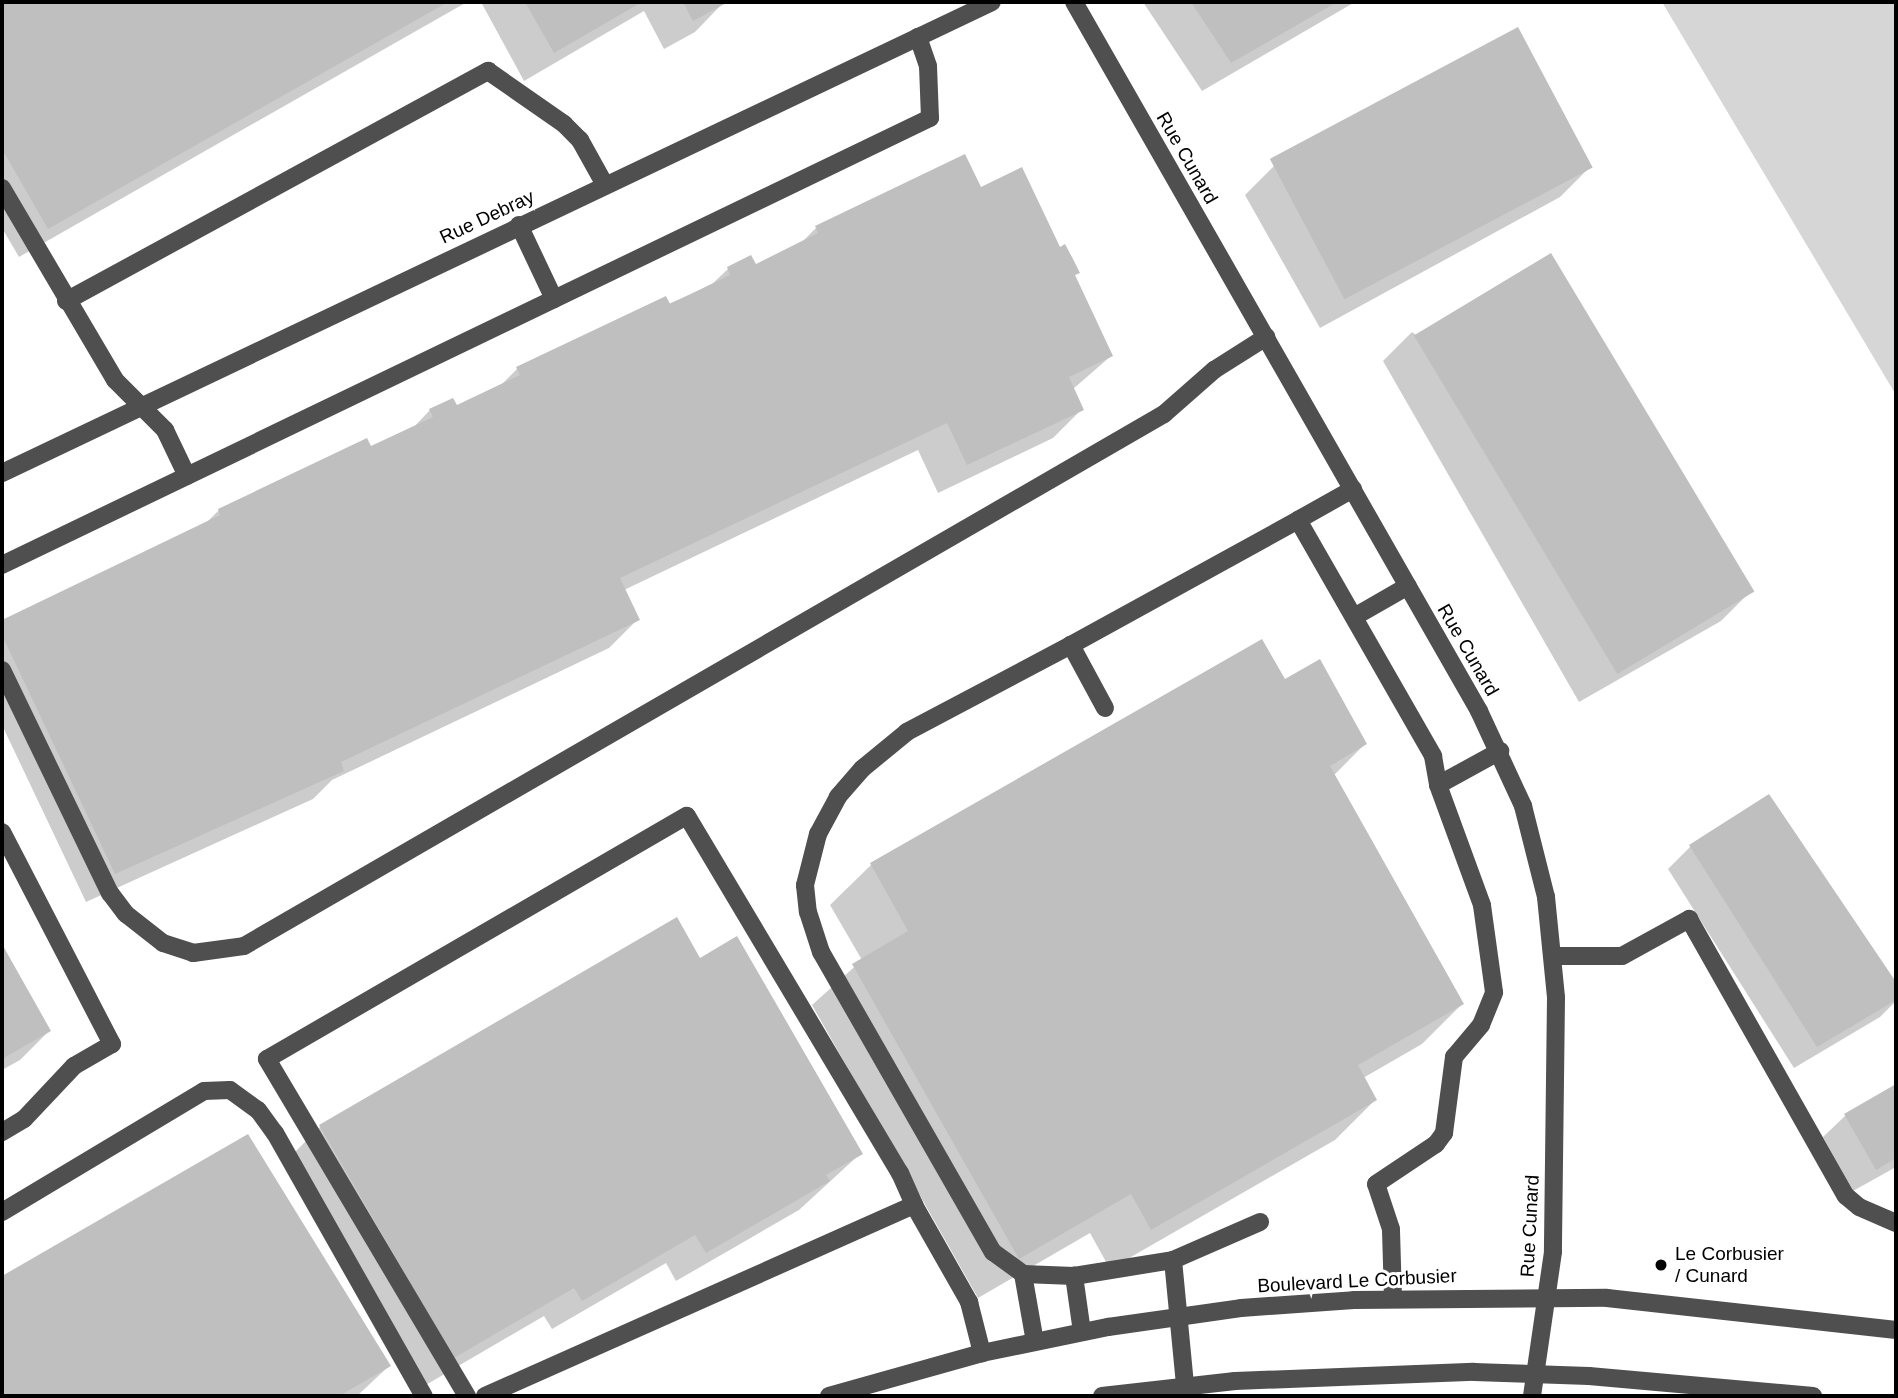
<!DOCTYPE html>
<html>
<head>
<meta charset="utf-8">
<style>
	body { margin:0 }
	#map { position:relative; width:1898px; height:1398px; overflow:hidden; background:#fff; font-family:Helvetica,sans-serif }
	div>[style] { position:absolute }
	.green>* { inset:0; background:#d6d6d6 }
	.shadow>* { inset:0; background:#0003 }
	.building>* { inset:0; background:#bfbfbf; transform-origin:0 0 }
	.minor>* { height:18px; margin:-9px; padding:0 9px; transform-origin:9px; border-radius:9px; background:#4f4f4f }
	.dots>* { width:19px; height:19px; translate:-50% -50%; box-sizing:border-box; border:4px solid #fff; border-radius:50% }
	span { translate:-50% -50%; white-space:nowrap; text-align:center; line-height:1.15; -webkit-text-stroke:6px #fff; paint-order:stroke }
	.street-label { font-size:19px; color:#000 }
	.poi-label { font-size:19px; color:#000 }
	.left { translate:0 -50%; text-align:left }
	.frame { position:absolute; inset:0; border:4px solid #000; pointer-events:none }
</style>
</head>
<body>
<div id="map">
	<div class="green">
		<i style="clip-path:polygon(1662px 2px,1896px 2px,1896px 395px)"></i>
	</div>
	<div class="shadow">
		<i style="clip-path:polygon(2px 2px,467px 2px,19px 257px,2px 228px)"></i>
		<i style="clip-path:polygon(481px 2px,724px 2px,695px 32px,664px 49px,644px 11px,524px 81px)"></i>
		<i style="clip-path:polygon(1143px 2px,1355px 2px,1202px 91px)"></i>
		<i style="clip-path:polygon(1274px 166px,1589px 168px,1560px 197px,1320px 328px,1245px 195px)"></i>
		<i style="clip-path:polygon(980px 189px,1059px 249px,1077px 273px,1074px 276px,1111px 356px,1073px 389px,1082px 409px,1053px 438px,938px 493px,918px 450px,624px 590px,638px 619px,609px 648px,332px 780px,313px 799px,86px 902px,2px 725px,2px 622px,205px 524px,219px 510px,412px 429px,430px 410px,456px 408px,499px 387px,517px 369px,710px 286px,728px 269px,755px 266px,799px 245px,816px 228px)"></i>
		<i style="clip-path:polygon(1412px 332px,1750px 592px,1721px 621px,1579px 702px,1383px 361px)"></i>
		<i style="clip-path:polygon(1262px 641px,1285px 681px,1365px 744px,1333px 776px,1462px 1004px,1422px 1044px,1363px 1078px,1375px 1100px,1335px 1140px,1110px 1269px,1090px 1233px,978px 1298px,812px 1005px,862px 960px,830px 905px,871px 865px)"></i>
		<i style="clip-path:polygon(1769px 796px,1896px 985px,1896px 1001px,1880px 1017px,1794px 1068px,1668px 869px,1690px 847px)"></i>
		<i style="clip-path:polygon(676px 920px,699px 960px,861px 1153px,799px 1210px,676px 1281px,666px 1263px,552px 1329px,544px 1316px,424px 1386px,291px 1156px,320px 1127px)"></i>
		<i style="clip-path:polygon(2px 948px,49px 1031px,20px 1060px,2px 1070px)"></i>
		<i style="clip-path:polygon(1896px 1086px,1896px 1167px,1853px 1191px,1823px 1137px,1846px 1115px)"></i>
		<i style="clip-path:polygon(247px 1136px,389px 1366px,357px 1396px,2px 1396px,2px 1278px)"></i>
	</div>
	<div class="building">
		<i style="clip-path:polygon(2px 2px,448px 2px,48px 229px,2px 149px)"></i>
		<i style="clip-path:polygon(525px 2px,642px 2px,554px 53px)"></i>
		<i style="clip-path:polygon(683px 2px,728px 2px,693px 21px)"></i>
		<i style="clip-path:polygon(1191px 2px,1337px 2px,1231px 63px)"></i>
		<i style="left:1518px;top:27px;width:159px;height:281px;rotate:62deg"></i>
		<i style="clip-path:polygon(965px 154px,981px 187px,1022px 167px,1060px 247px,1065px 244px,1073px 259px,1080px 273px,1075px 275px,1113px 356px,1069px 377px,1084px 410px,967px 465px,947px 423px,620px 578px,640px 620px,341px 762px,344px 771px,115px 874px,2px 635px,2px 620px,220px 515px,218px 509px,367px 438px,371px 446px,433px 417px,429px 409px,453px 398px,457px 405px,520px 375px,516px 367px,666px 296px,670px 304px,730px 275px,727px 267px,751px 255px,756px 264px,818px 233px,815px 226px)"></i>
		<i style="left:1551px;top:253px;width:395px;height:160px;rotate:59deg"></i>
		<i style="clip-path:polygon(1262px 639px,1285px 679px,1320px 659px,1367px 744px,1330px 766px,1464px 1004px,1358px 1065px,1377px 1100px,1325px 1130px,1151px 1230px,1131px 1194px,1019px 1259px,852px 964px,908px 931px,870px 863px)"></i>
		<i style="clip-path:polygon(1769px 794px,1896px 982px,1896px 1000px,1817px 1047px,1689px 845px)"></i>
		<i style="clip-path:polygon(677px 917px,700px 958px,737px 936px,863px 1154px,826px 1175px,830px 1181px,706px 1253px,695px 1235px,582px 1301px,574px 1288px,454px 1358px,319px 1125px)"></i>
		<i style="clip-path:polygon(2px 944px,51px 1031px,2px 1059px)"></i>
		<i style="clip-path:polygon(1896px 1084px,1896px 1158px,1876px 1170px,1844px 1114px)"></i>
		<i style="clip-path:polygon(248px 1134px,391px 1366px,339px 1396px,2px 1396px,2px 1276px)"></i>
	</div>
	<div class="minor">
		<i style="left:1074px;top:2px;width:817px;rotate:60.26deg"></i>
		<i style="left:1479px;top:711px;width:105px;rotate:65.1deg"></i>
		<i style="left:1523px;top:806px;width:94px;rotate:75.8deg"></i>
		<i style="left:1546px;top:897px;width:101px;rotate:84.3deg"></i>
		<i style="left:1556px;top:998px;width:254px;rotate:90.7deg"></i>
		<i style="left:1553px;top:1252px;width:146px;rotate:98.3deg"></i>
		<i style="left:2px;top:188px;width:223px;rotate:59.5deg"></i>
		<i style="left:115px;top:380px;width:71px;rotate:45deg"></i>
		<i style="left:165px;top:430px;width:51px;rotate:64.4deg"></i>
		<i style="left:519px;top:225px;width:82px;rotate:64.7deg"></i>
		<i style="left:66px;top:301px;width:481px;rotate:-28.6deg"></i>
		<i style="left:488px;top:71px;width:93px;rotate:34.9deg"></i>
		<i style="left:564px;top:124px;width:23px;rotate:45deg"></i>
		<i style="left:580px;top:140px;width:51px;rotate:60.9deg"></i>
		<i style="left:2px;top:473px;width:1096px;rotate:-25.44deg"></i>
		<i style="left:1353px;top:489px;width:63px;rotate:150.6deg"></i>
		<i style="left:1298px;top:520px;width:272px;rotate:60.2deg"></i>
		<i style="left:1433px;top:756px;width:29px;rotate:80deg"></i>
		<i style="left:2px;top:565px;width:1030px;rotate:-25.72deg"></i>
		<i style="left:930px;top:118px;width:52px;rotate:-92.2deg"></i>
		<i style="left:928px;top:66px;width:31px;rotate:-109deg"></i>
		<i style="left:1354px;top:617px;width:62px;rotate:-29.9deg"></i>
		<i style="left:1071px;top:645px;width:186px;rotate:152.1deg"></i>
		<i style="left:907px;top:732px;width:58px;rotate:140.6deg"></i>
		<i style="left:862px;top:769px;width:37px;rotate:131deg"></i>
		<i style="left:838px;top:797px;width:42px;rotate:118.4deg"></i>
		<i style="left:818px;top:834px;width:53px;rotate:104.3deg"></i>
		<i style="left:805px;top:885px;width:27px;rotate:84deg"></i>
		<i style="left:808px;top:912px;width:42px;rotate:72deg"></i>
		<i style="left:821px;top:952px;width:346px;rotate:60.2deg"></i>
		<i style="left:993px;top:1252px;width:37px;rotate:36deg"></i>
		<i style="left:1023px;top:1274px;width:51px;rotate:2.2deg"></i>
		<i style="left:2px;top:670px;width:248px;rotate:64.2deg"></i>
		<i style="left:110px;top:893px;width:26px;rotate:53deg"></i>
		<i style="left:126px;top:914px;width:47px;rotate:38.1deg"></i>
		<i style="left:163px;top:943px;width:32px;rotate:18deg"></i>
		<i style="left:193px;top:953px;width:51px;rotate:-7.8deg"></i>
		<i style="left:244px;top:946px;width:1063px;rotate:-30.04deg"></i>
		<i style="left:1164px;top:414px;width:67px;rotate:-41.3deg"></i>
		<i style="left:1214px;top:370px;width:62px;rotate:-32.4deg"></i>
		<i style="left:1105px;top:708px;width:72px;rotate:-118.4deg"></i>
		<i style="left:1071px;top:645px;width:259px;rotate:-28.8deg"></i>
		<i style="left:2px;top:832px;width:239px;rotate:62.6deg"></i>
		<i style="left:112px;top:1044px;width:44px;rotate:149.9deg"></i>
		<i style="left:74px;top:1066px;width:73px;rotate:133.3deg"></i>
		<i style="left:24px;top:1119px;width:26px;rotate:149deg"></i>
		<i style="left:1553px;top:956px;width:69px"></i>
		<i style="left:1622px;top:956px;width:77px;rotate:-28.9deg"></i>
		<i style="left:1689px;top:919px;width:318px;rotate:60.5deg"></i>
		<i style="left:1846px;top:1196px;width:17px;rotate:40deg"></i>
		<i style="left:1859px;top:1207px;width:40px;rotate:23.4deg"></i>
		<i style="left:2px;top:1212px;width:235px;rotate:-30.9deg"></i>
		<i style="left:204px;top:1091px;width:26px;rotate:-2deg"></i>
		<i style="left:230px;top:1090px;width:34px;rotate:36deg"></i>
		<i style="left:258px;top:1110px;width:29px;rotate:54deg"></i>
		<i style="left:275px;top:1133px;width:302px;rotate:60.5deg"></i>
		<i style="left:1173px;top:1260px;width:95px;rotate:-23.6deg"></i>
		<i style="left:1023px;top:1274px;width:69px;rotate:80deg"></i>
		<i style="left:1393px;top:1298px;width:69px;rotate:-91.7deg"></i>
		<i style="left:1391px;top:1229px;width:47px;rotate:-108.4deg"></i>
		<i style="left:1376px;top:1184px;width:72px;rotate:-33.7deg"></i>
		<i style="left:1436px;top:1144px;width:14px;rotate:-54deg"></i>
		<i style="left:1444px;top:1133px;width:77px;rotate:-82.5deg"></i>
		<i style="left:1454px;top:1057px;width:42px;rotate:-49.8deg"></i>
		<i style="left:1481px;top:1025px;width:35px;rotate:-68deg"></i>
		<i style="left:1494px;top:992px;width:88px;rotate:-97.9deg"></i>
		<i style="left:1482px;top:905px;width:128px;rotate:-110.1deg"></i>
		<i style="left:1438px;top:785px;width:71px;rotate:-28.7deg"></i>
		<i style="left:1082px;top:1332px;width:57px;rotate:-98.1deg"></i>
		<i style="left:1074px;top:1276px;width:100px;rotate:-9.2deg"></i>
		<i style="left:1173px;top:1260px;width:137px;rotate:84.5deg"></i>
		<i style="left:467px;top:1396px;width:392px;rotate:-120.7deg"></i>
		<i style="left:267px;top:1059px;width:485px;rotate:-30.1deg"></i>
		<i style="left:687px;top:816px;width:416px;rotate:59.2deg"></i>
		<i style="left:900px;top:1173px;width:35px;rotate:66deg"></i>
		<i style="left:485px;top:1396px;width:470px;rotate:-24deg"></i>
		<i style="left:914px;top:1205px;width:112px;rotate:60.4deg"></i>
		<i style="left:969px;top:1302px;width:53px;rotate:75.7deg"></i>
		<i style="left:829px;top:1396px;width:159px;rotate:-15.7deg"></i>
		<i style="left:982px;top:1353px;width:129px;rotate:-11.7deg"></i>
		<i style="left:1108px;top:1327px;width:134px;rotate:-8.1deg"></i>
		<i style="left:1241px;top:1308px;width:113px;rotate:-4deg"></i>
		<i style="left:1354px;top:1300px;width:253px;rotate:-0.5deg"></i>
		<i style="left:1607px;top:1298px;width:291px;rotate:6.3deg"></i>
		<i style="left:1102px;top:1396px;width:134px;rotate:-6.4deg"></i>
		<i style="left:1235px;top:1381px;width:239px;rotate:-2.2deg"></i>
		<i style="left:1474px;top:1372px;width:115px;rotate:2deg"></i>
		<i style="left:1589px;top:1376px;width:225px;rotate:5.1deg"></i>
	</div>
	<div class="dots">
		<i style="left:1661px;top:1265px;background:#000"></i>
	</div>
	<div class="street-label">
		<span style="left:1187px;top:158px;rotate:60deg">Rue Cunard</span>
		<span style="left:487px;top:217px;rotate:-25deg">Rue Debray</span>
		<span style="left:1468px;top:650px;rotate:60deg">Rue Cunard</span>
		<span style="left:1530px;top:1226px;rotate:-87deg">Rue Cunard</span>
		<span style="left:1357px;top:1281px;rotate:-3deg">Boulevard Le Corbusier</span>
	</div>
	<div class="poi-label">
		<span class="left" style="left:1675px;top:1265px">Le Corbusier<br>/ Cunard</span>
	</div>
	<div class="frame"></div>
</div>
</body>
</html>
